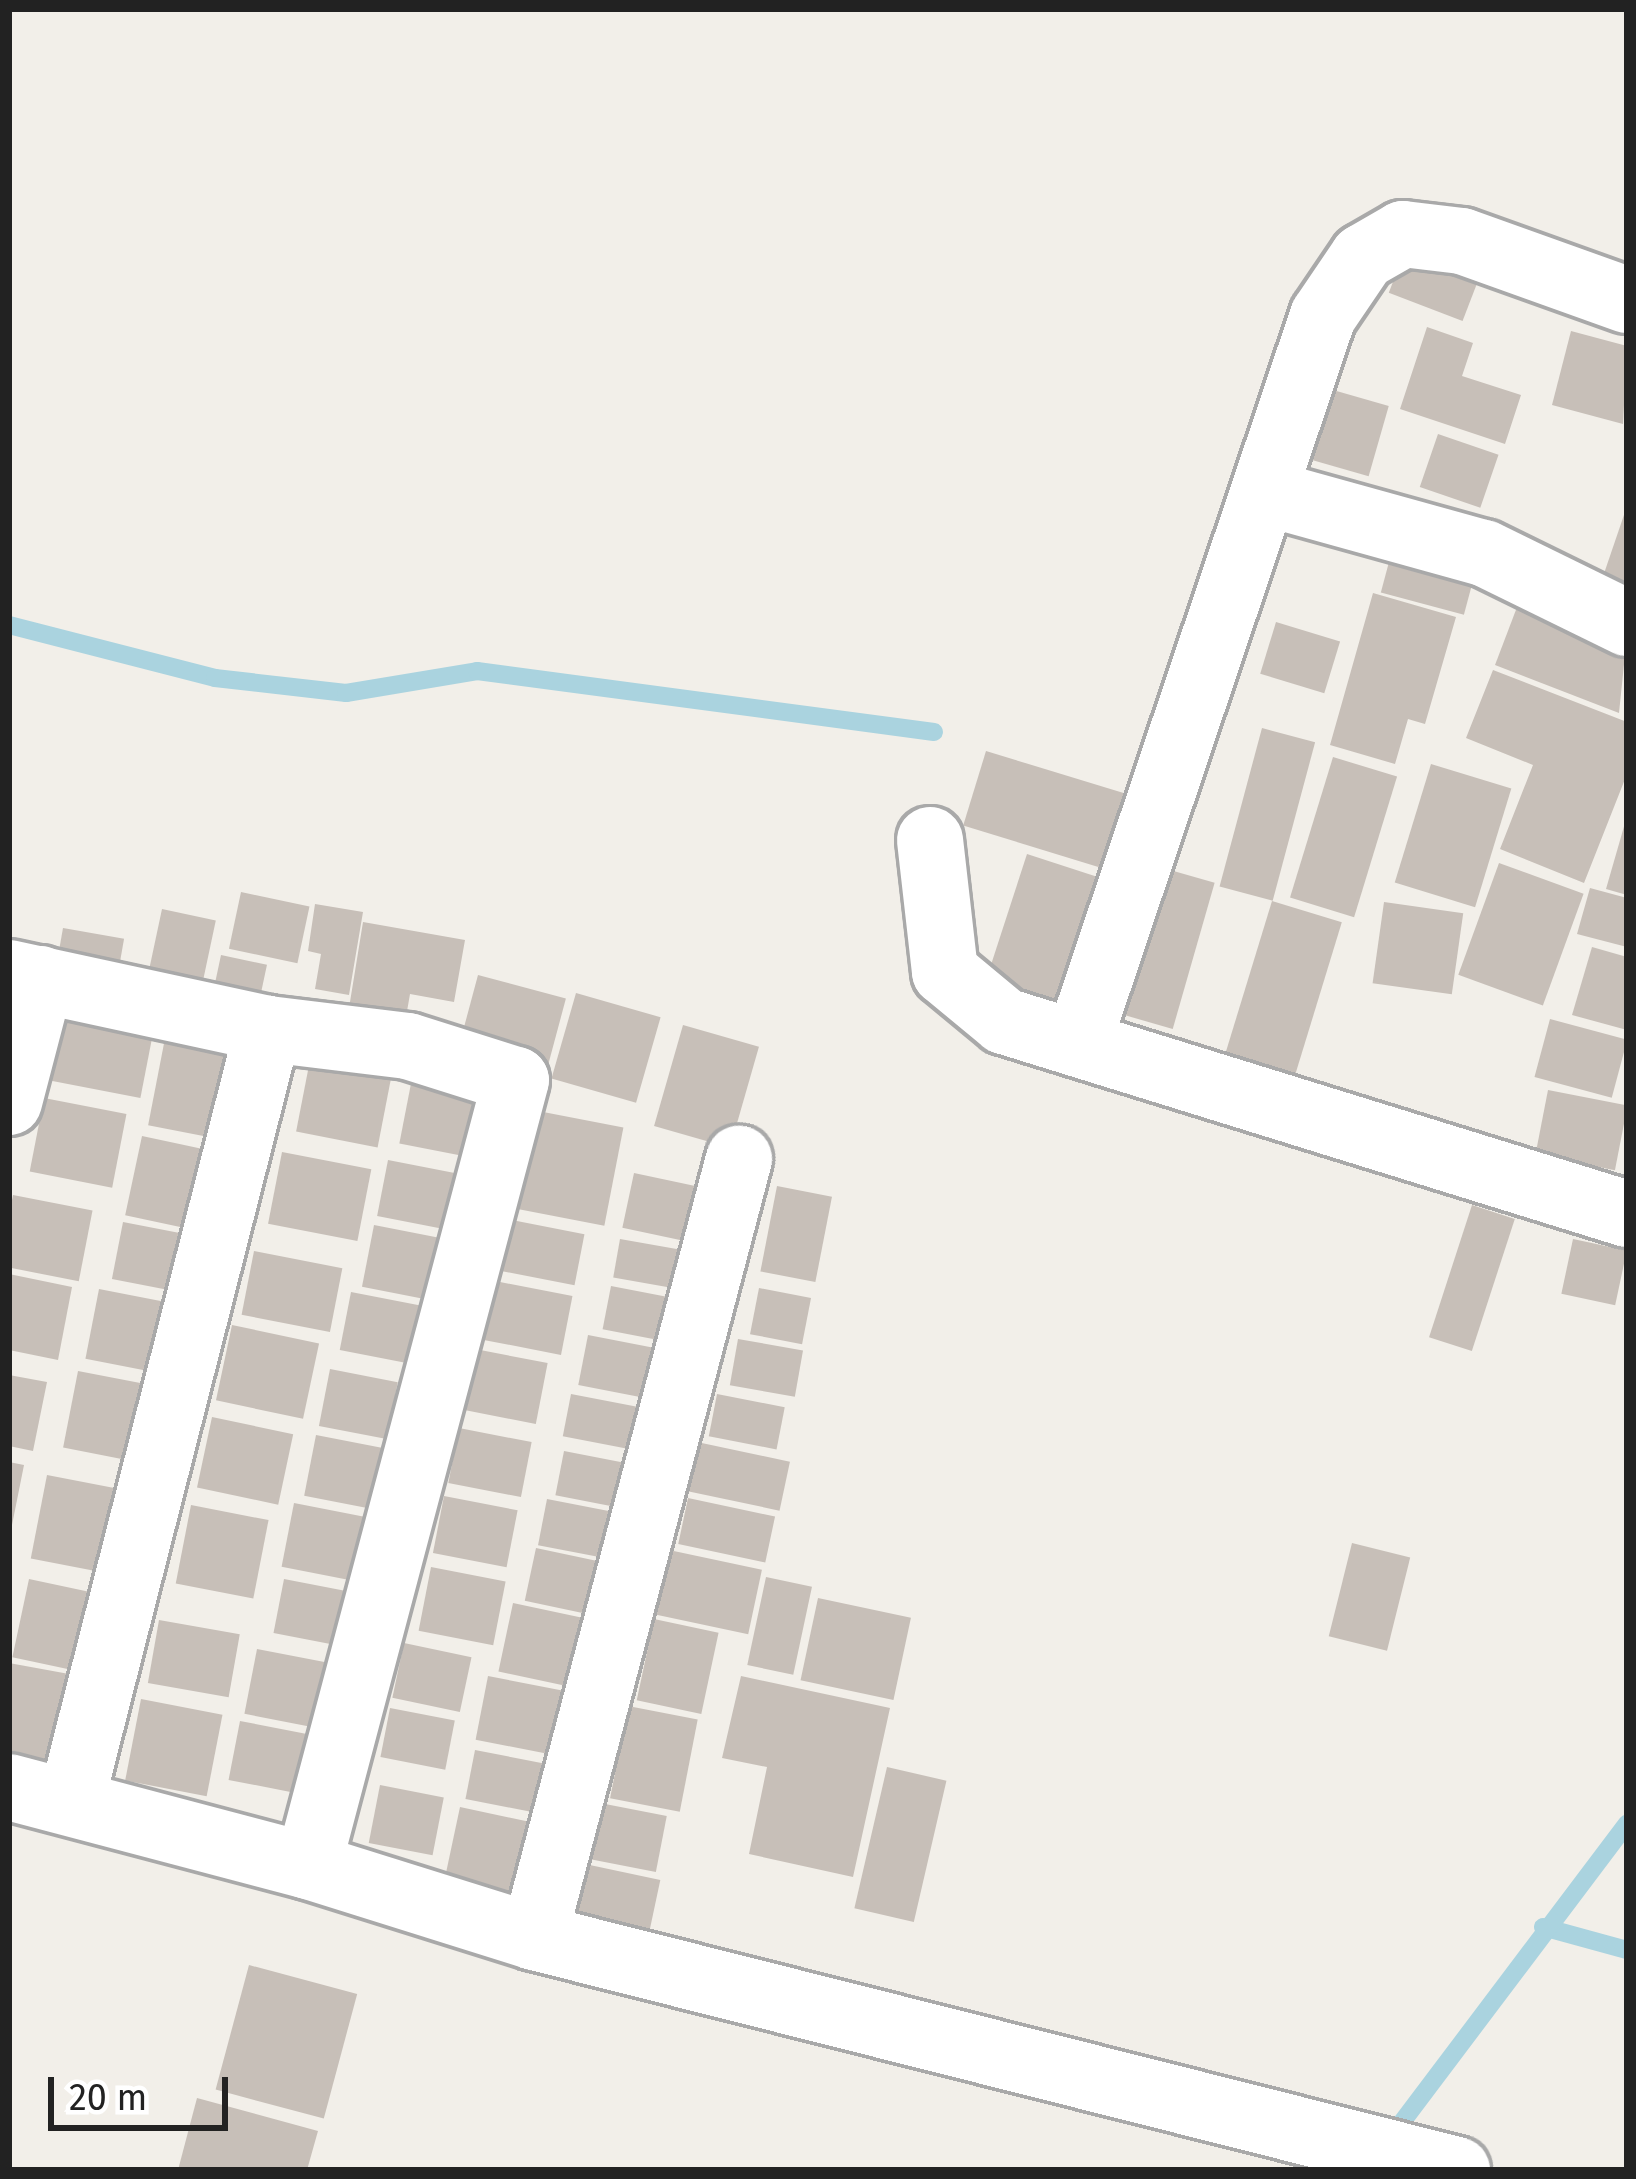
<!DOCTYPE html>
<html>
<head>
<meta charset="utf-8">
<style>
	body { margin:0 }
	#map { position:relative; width:1636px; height:2179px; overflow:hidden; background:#f2efe9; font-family:"Fira Sans",sans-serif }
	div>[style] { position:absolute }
	.stream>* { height:18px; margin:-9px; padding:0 9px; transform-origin:9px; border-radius:9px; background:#aad3df }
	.building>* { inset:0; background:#c7bfb8; transform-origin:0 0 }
	.roads { filter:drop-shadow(3px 0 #a9a9a9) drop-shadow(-3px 0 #a9a9a9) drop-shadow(0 3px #a9a9a9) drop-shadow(0 -3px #a9a9a9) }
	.minor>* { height:66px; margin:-33px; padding:0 33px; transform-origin:33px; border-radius:33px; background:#fff }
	span { translate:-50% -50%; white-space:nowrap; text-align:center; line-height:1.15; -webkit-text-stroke:9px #fff; paint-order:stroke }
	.frame { position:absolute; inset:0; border:12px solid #222; pointer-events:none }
	.scale { position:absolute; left:48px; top:2077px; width:180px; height:54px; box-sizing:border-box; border:6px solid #222; border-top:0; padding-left:15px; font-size:36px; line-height:42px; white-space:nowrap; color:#222; -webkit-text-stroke:9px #fff; paint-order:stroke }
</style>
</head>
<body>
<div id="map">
	<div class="stream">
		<i style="left:9px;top:625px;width:213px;rotate:14.4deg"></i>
		<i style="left:215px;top:678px;width:132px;rotate:6.5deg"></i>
		<i style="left:346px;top:693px;width:133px;rotate:-9.5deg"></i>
		<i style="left:477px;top:671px;width:461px;rotate:7.6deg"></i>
		<i style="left:1543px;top:1927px;width:87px;rotate:15.3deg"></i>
		<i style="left:1390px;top:2138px;width:394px;rotate:-53deg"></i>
	</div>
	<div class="building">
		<i style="left:1406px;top:248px;width:79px;height:48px;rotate:21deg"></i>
		<i style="clip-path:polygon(1427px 327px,1473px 343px,1462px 376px,1521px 395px,1505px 444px,1400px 409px)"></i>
		<i style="clip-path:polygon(1571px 331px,1627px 346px,1623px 424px,1552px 405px)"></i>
		<i style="left:1333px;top:390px;width:58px;height:73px;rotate:16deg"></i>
		<i style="left:1438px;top:434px;width:64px;height:56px;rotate:19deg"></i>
		<i style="clip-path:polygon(1626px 509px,1627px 509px,1627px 608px,1596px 597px)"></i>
		<i style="left:1393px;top:547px;width:86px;height:47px;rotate:15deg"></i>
		<i style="clip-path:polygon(1373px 593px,1456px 617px,1425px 724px,1408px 719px,1395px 764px,1330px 745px)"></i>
		<i style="clip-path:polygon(1522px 594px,1627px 635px,1619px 713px,1495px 665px)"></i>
		<i style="left:1276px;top:622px;width:67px;height:54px;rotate:17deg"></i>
		<i style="clip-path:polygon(1493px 670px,1627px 722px,1627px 774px,1584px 883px,1500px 849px,1533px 765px,1466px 738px)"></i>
		<i style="left:1262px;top:728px;width:55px;height:164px;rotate:15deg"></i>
		<i style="left:986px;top:751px;width:149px;height:78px;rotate:17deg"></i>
		<i style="left:1333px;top:757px;width:67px;height:147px;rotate:17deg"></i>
		<i style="left:1431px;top:764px;width:84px;height:124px;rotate:17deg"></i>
		<i style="clip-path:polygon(1627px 816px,1627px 895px,1606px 889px)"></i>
		<i style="left:1027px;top:854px;width:80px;height:137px;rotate:18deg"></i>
		<i style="left:1499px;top:863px;width:90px;height:119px;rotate:20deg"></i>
		<i style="left:1156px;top:866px;width:61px;height:152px;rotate:16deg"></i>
		<i style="clip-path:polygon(1590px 888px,1627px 898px,1627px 947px,1577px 934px)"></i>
		<i style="left:241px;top:892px;width:70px;height:58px;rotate:12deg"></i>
		<i style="left:1272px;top:901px;width:73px;height:160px;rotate:17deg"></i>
		<i style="left:1384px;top:902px;width:80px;height:82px;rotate:8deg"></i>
		<i style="clip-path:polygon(315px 904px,363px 912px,349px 995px,315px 989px,321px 954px,308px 951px)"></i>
		<i style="left:162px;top:909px;width:55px;height:82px;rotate:12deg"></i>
		<i style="clip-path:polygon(363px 922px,465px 940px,454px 1002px,410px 994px,406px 1017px,349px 1008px)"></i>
		<i style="left:63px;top:928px;width:62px;height:38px;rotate:10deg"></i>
		<i style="clip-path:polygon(1592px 947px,1627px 957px,1627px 1030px,1572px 1015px)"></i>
		<i style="left:221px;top:955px;width:47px;height:58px;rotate:12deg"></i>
		<i style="left:478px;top:975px;width:91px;height:82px;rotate:15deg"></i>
		<i style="left:576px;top:993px;width:88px;height:89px;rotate:16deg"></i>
		<i style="left:65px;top:1009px;width:91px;height:73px;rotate:11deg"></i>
		<i style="left:1550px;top:1019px;width:80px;height:60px;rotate:15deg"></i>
		<i style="left:683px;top:1025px;width:79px;height:105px;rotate:16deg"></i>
		<i style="left:167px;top:1028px;width:93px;height:99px;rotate:11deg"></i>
		<i style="left:311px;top:1055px;width:83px;height:78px;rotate:11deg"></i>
		<i style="left:415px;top:1063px;width:81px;height:82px;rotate:11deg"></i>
		<i style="left:1548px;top:1090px;width:81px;height:66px;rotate:11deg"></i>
		<i style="left:44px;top:1098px;width:84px;height:75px;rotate:11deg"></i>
		<i style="left:538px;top:1111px;width:87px;height:100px;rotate:11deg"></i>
		<i style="left:142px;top:1136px;width:85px;height:81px;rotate:12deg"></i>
		<i style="left:282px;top:1152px;width:91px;height:73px;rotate:11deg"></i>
		<i style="left:388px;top:1160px;width:77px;height:57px;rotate:11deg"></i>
		<i style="left:634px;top:1173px;width:83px;height:56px;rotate:12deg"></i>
		<i style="left:777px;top:1186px;width:56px;height:87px;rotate:11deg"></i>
		<i style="left:13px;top:1195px;width:81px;height:72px;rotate:11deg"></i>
		<i style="left:1472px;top:1205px;width:45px;height:139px;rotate:18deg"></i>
		<i style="left:501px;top:1218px;width:85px;height:52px;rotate:11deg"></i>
		<i style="left:123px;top:1222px;width:84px;height:58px;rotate:11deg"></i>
		<i style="left:374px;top:1225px;width:78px;height:63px;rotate:11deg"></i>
		<i style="left:620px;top:1239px;width:69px;height:39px;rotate:10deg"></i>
		<i style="left:1573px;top:1239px;width:55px;height:56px;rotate:12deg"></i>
		<i style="left:254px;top:1251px;width:90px;height:65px;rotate:11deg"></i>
		<i style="clip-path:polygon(9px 1274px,72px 1287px,58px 1360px,9px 1350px)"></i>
		<i style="left:490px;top:1280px;width:84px;height:60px;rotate:11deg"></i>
		<i style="left:611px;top:1286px;width:66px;height:44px;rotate:11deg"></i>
		<i style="left:759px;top:1288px;width:53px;height:47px;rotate:11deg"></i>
		<i style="left:99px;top:1289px;width:81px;height:71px;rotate:11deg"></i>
		<i style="left:351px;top:1292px;width:76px;height:59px;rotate:11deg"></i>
		<i style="left:232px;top:1325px;width:89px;height:77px;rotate:12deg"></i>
		<i style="left:588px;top:1335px;width:76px;height:51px;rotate:11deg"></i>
		<i style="left:738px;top:1339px;width:66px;height:47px;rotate:10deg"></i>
		<i style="left:475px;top:1349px;width:74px;height:62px;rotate:11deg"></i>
		<i style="left:330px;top:1369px;width:69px;height:58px;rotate:11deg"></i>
		<i style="left:78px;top:1371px;width:70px;height:78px;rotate:11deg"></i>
		<i style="clip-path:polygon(9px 1375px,47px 1382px,33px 1451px,9px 1446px)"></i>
		<i style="left:571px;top:1394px;width:70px;height:43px;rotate:11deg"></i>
		<i style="left:717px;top:1394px;width:69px;height:43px;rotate:11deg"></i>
		<i style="left:212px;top:1417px;width:83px;height:72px;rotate:12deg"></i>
		<i style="left:459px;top:1428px;width:74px;height:56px;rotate:11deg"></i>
		<i style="left:316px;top:1435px;width:76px;height:62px;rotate:11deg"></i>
		<i style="left:697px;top:1442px;width:95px;height:50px;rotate:12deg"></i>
		<i style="left:564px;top:1451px;width:85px;height:45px;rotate:11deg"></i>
		<i style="clip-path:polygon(9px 1462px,24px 1465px,11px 1530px,9px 1530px)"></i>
		<i style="left:47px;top:1475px;width:87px;height:85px;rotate:11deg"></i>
		<i style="left:444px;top:1496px;width:75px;height:58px;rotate:11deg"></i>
		<i style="left:688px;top:1498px;width:89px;height:47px;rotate:12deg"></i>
		<i style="left:547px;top:1499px;width:85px;height:47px;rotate:11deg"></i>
		<i style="left:294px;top:1503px;width:82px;height:65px;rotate:11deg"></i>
		<i style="left:191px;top:1505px;width:79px;height:80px;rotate:11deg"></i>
		<i style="left:1352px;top:1543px;width:60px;height:96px;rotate:14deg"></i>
		<i style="left:536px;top:1548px;width:88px;height:54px;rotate:12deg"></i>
		<i style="left:669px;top:1550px;width:95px;height:66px;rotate:12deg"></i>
		<i style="left:431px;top:1567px;width:76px;height:65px;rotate:11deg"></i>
		<i style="left:766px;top:1577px;width:47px;height:90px;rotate:12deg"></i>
		<i style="left:29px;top:1579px;width:84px;height:80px;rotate:12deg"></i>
		<i style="left:284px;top:1579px;width:79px;height:55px;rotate:11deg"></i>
		<i style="left:818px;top:1598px;width:95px;height:84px;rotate:12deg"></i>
		<i style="left:513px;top:1603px;width:90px;height:70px;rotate:12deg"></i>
		<i style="left:654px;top:1619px;width:66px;height:83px;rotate:12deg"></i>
		<i style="left:159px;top:1620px;width:82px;height:64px;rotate:10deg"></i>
		<i style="left:404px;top:1643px;width:69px;height:56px;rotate:12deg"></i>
		<i style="left:257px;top:1649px;width:74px;height:66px;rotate:11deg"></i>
		<i style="clip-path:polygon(9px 1663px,80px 1676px,62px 1771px,9px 1761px)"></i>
		<i style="left:488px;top:1676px;width:94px;height:65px;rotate:11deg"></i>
		<i style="clip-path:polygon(741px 1676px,890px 1708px,853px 1877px,749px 1854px,767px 1767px,722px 1758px)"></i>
		<i style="left:141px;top:1699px;width:83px;height:83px;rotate:11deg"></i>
		<i style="left:628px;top:1706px;width:71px;height:94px;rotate:11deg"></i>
		<i style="left:390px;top:1708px;width:66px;height:50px;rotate:11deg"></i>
		<i style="left:240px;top:1721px;width:76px;height:60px;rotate:11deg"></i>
		<i style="left:475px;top:1750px;width:86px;height:50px;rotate:11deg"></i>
		<i style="left:887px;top:1767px;width:61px;height:145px;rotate:13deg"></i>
		<i style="left:380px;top:1785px;width:65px;height:59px;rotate:11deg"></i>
		<i style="left:600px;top:1803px;width:68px;height:57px;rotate:11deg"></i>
		<i style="left:460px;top:1807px;width:84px;height:83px;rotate:12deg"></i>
		<i style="left:585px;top:1864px;width:77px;height:58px;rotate:12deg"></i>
		<i style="left:249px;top:1965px;width:112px;height:129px;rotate:15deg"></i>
		<i style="clip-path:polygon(197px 2098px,318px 2131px,307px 2170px,178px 2170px)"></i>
	</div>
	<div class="roads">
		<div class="minor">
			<i style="left:1267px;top:493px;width:225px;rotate:15.5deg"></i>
			<i style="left:1484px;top:553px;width:159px;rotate:26.1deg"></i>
			<i style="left:930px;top:840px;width:133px;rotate:83.5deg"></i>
			<i style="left:945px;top:972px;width:77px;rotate:39.7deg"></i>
			<i style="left:1004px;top:1021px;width:652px;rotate:17.21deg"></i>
			<i style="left:9px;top:973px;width:265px;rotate:12.2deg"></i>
			<i style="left:268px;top:1029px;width:141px;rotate:6.9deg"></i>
			<i style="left:408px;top:1046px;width:113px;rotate:17.5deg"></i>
			<i style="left:516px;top:1080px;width:813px;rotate:104.82deg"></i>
			<i style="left:1078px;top:1043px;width:767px;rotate:-71.38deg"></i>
			<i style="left:1323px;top:316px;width:71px;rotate:-55.9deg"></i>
			<i style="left:1363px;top:257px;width:46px;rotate:-29.9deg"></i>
			<i style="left:1403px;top:234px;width:59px;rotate:6.8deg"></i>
			<i style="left:1462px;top:241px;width:175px;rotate:19.7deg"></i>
			<i style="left:9px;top:1102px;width:127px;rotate:-75.4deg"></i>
			<i style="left:9px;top:1787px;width:309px;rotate:14.8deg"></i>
			<i style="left:308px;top:1866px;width:237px;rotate:17.4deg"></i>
			<i style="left:534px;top:1937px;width:952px;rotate:14.17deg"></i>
			<i style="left:71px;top:1802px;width:798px;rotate:-75.7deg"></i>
			<i style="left:534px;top:1937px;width:805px;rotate:-75.24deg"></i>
		</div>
	</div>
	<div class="frame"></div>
	<div class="scale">20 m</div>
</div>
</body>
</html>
